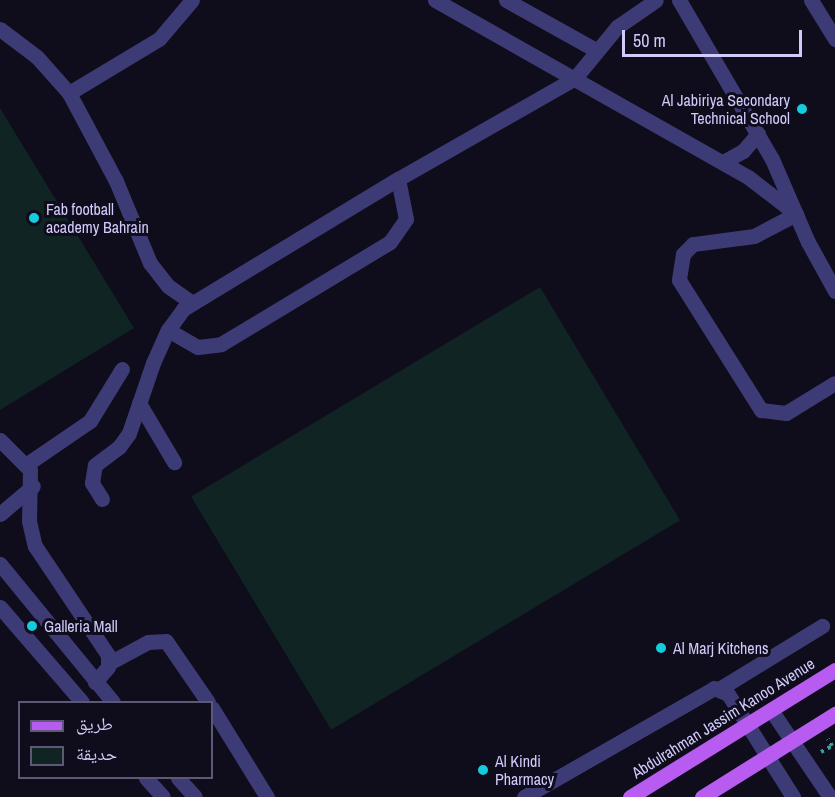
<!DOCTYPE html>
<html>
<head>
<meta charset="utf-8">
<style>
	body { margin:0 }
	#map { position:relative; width:835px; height:797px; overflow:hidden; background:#0f0c1b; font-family:"Archivo Narrow","Noto Naskh Arabic",sans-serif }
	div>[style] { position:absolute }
	.green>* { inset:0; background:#102423; transform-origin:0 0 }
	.path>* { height:4px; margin-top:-2px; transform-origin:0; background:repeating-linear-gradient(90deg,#36a39b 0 3px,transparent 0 7.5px) }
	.minor>* { height:15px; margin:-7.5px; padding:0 7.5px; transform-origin:7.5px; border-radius:7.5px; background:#3d3b76 }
	.major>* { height:15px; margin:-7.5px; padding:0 7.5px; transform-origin:7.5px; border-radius:7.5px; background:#b75bf1 }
	.dots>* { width:16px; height:16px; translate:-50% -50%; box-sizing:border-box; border:3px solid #0f0c1b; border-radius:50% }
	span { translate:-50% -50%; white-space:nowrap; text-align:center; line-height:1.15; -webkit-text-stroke:6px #0f0c1b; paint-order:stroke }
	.poi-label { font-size:16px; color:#d0cbfb }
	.right { translate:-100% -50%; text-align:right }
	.left { translate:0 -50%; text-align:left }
	.street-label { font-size:16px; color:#d0cbfb }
	.legend { position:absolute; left:18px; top:701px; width:195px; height:78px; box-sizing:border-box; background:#0f0c1b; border:2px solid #5c5875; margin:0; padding:8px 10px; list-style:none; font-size:18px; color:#d0cbfb }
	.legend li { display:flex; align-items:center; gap:12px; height:30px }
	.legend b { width:30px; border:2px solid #5c5875 }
	.scale { position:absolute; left:622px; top:30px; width:180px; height:27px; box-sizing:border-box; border:3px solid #d0cbfb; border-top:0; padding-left:8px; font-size:18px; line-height:21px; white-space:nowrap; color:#d0cbfb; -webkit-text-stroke:4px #0f0c1b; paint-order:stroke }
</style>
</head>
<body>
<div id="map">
	<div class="green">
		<i style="clip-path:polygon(0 108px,134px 328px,0 410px)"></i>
		<i style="left:540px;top:287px;width:272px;height:407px;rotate:59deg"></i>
	</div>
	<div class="path">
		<i style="left:821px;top:752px;width:13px;rotate:-29deg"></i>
		<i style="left:832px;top:746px;width:8px;rotate:-120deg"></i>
	</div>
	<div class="minor">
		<i style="left:435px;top:0;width:360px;rotate:29.5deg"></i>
		<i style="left:748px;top:177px;width:61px;rotate:37.6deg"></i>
		<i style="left:796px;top:214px;width:47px;rotate:152.4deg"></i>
		<i style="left:754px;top:236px;width:62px;rotate:172.5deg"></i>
		<i style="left:693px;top:244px;width:14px;rotate:135deg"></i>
		<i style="left:683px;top:254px;width:26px;rotate:99deg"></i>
		<i style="left:679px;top:280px;width:154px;rotate:57.8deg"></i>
		<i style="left:761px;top:410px;width:25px;rotate:7deg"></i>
		<i style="left:786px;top:413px;width:57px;rotate:-31.5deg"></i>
		<i style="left:506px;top:0;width:103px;rotate:29.1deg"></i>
		<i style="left:679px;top:0;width:184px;rotate:59.7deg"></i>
		<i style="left:772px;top:159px;width:90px;rotate:66.6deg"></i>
		<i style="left:808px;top:242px;width:56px;rotate:61.1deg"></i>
		<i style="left:811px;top:0;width:46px;rotate:58.4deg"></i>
		<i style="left:0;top:29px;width:46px;rotate:37.1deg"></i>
		<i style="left:37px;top:57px;width:48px;rotate:48.4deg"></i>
		<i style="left:69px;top:93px;width:100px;rotate:61.9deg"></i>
		<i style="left:116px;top:181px;width:89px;rotate:67.5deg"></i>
		<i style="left:150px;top:263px;width:29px;rotate:52deg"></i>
		<i style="left:168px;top:286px;width:29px;rotate:35deg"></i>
		<i style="left:69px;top:93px;width:105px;rotate:-31deg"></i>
		<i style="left:159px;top:39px;width:51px;rotate:-49.8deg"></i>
		<i style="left:723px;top:162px;width:23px;rotate:-29deg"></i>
		<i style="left:743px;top:151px;width:23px;rotate:-49deg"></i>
		<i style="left:168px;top:330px;width:34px;rotate:30deg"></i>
		<i style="left:198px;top:347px;width:23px;rotate:-7deg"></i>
		<i style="left:221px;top:344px;width:197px;rotate:-31.1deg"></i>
		<i style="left:390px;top:242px;width:28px;rotate:-55deg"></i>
		<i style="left:406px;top:219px;width:41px;rotate:-101.3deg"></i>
		<i style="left:139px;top:403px;width:69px;rotate:59.3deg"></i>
		<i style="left:0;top:440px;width:42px;rotate:45deg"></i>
		<i style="left:30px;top:470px;width:51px;rotate:91.1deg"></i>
		<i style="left:29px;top:521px;width:26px;rotate:77deg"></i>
		<i style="left:35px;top:546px;width:131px;rotate:56.2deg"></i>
		<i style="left:108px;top:655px;width:12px;rotate:90deg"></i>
		<i style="left:108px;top:667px;width:20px;rotate:131deg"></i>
		<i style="left:27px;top:464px;width:76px;rotate:-34.3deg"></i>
		<i style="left:90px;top:421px;width:61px;rotate:-58.4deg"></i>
		<i style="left:102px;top:499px;width:19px;rotate:-122deg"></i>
		<i style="left:92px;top:483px;width:18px;rotate:-81deg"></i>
		<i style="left:95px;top:465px;width:30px;rotate:-37deg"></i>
		<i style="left:119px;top:447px;width:17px;rotate:-54deg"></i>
		<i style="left:129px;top:433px;width:74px;rotate:-71.1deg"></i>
		<i style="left:153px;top:363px;width:36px;rotate:-66deg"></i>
		<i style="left:168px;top:330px;width:26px;rotate:-54deg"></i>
		<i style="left:183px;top:309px;width:251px;rotate:-31.2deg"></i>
		<i style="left:398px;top:179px;width:204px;rotate:-29.7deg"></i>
		<i style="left:575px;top:78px;width:66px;rotate:-50.5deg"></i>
		<i style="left:617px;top:27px;width:47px;rotate:-34.7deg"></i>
		<i style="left:0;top:514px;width:43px;rotate:-40.3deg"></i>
		<i style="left:0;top:564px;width:178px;rotate:50.7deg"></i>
		<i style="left:0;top:607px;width:125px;rotate:49.2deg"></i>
		<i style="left:109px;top:663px;width:44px;rotate:-28.3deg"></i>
		<i style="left:148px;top:642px;width:18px;rotate:-3deg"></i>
		<i style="left:166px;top:641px;width:74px;rotate:55.5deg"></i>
		<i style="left:719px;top:689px;width:121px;rotate:-31.5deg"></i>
		<i style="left:212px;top:708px;width:105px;rotate:58.3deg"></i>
		<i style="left:771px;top:710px;width:105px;rotate:55.9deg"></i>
		<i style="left:146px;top:778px;width:25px;rotate:48deg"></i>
		<i style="left:178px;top:778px;width:25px;rotate:48deg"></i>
		<i style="left:524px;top:797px;width:219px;rotate:-29.8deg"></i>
		<i style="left:714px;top:688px;width:15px;rotate:23deg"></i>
		<i style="left:728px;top:694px;width:122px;rotate:57.7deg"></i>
	</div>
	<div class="major">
		<i style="left:630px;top:797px;width:241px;rotate:-31.8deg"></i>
		<i style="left:702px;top:797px;width:157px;rotate:-32deg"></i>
	</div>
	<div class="dots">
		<i style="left:802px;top:109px;background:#13cddf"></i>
		<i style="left:34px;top:218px;background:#13cddf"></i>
		<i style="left:32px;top:626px;background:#13cddf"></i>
		<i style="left:661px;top:648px;background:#13cddf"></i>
		<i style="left:483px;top:770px;background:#13cddf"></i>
	</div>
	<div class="poi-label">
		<span class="right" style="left:790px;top:109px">Al Jabiriya Secondary<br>Technical School</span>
		<span class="left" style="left:46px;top:218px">Fab football<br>academy Bahrain</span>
		<span class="left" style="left:44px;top:626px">Galleria Mall</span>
		<span class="left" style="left:673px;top:648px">Al Marj Kitchens</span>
		<span class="left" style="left:495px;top:770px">Al Kindi<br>Pharmacy</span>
	</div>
	<div class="street-label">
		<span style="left:723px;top:718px;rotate:-32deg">Abdulrahman Jassim Kanoo Avenue</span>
	</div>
	<ul class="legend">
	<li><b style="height:8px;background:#b75bf1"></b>طريق</li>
	<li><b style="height:16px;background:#102423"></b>حديقة</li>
	</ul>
	<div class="scale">50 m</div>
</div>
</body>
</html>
